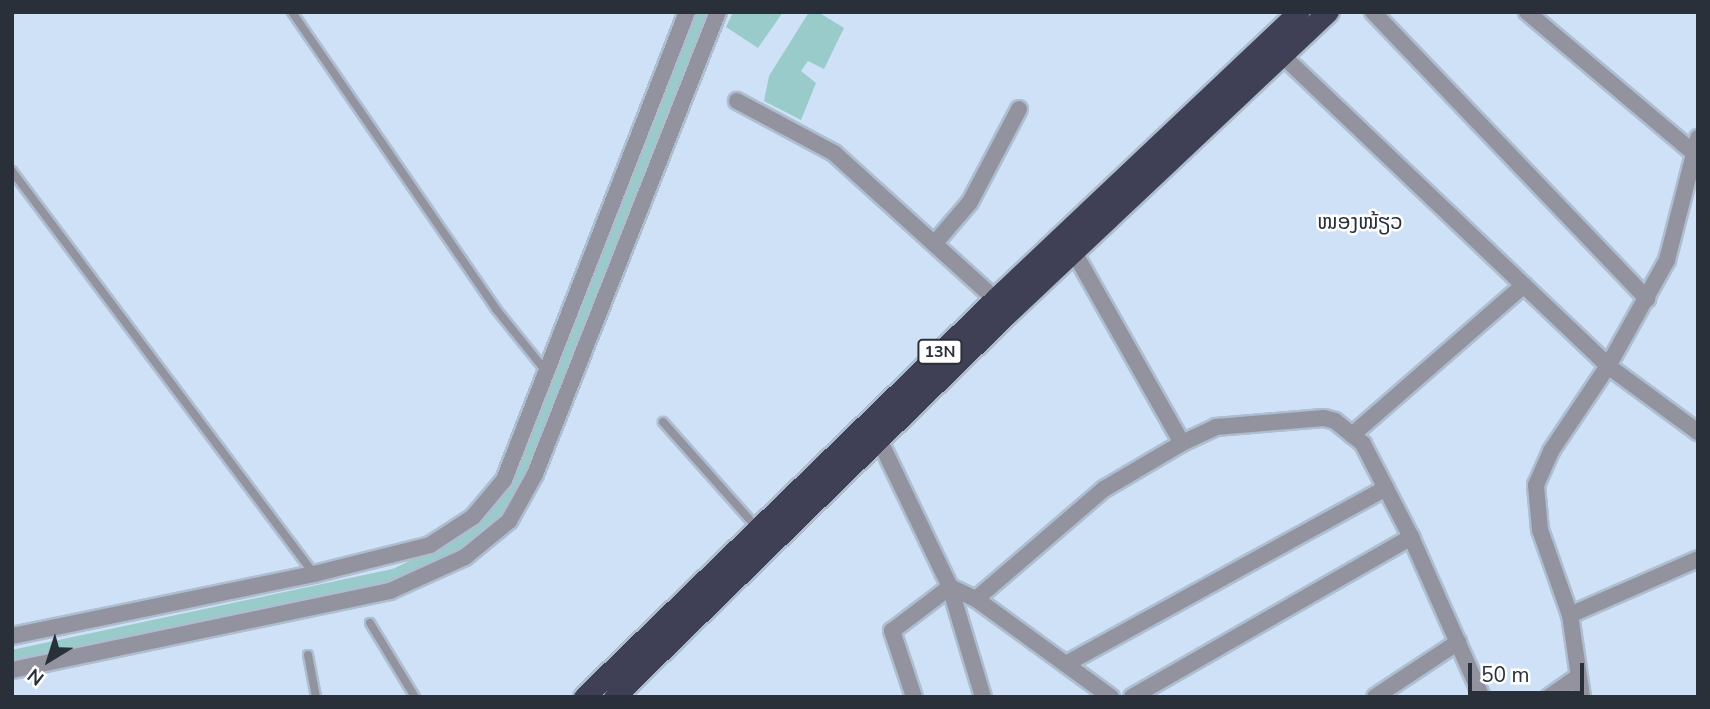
<!DOCTYPE html>
<html>
<head>
<meta charset="utf-8">
<style>
	body { margin:0 }
	#map { position:relative; width:1710px; height:709px; overflow:hidden; background:#cfe1f7; font-family:"Nunito Sans","Noto Sans Lao",sans-serif }
	div>[style] { position:absolute }
	.water>* { inset:0; background:#99cbcb }
	.canal>* { height:16px; margin:-8px; padding:0 8px; transform-origin:8px; border-radius:8px; background:#99cbcb }
	.roads { filter:drop-shadow(2px 0 #aebed1) drop-shadow(-2px 0 #aebed1) drop-shadow(0 2px #aebed1) drop-shadow(0 -2px #aebed1) }
	.lane>* { height:8px; margin:-4px; padding:0 4px; transform-origin:4px; border-radius:4px; background:#93939f }
	.street>* { height:16px; margin:-8px; padding:0 8px; transform-origin:8px; border-radius:8px; background:#93939f }
	.highway>* { height:21px; margin:-10.5px; padding:0 10.5px; transform-origin:10.5px; border-radius:10.5px; background:#3f4056 }
	span { translate:-50% -50%; white-space:nowrap; text-align:center; line-height:1.15; -webkit-text-stroke:5px #fff; paint-order:stroke }
	.shield-label span { padding:2px 5px; background:#fff; border:2px solid; border-radius:5px; -webkit-text-stroke-width:0 }
	.shield-label { font-size:16px; color:#2a3039; font-weight:700 }
	.quarter-label { font-size:21px; color:#2a3039 }
	.frame { position:absolute; inset:0; border:14px solid #2a3039; pointer-events:none }
	.north { position:absolute; left:14px; top:625px; width:70px; height:70px; -webkit-text-stroke:5px #fff; paint-order:stroke; rotate:218deg; font-size:19px; font-weight:700; line-height:28px; text-align:center; color:#2a3039 }
	.north::after { content:''; display:block; margin:auto; width:24px; height:32px; background:#2a3039; clip-path:polygon(50% 0,100% 100%,50% 72%,0 100%) }
	.scale { position:absolute; left:1468px; top:663px; width:116px; height:32px; box-sizing:border-box; border:4px solid #2a3039; border-top:0; padding-left:9px; font-size:21px; line-height:24px; white-space:nowrap; color:#2a3039; -webkit-text-stroke:5px #fff; paint-order:stroke }
</style>
</head>
<body>
<div id="map">
	<div class="water">
		<i style="clip-path:polygon(733px 12px,783px 12px,758px 48px,726px 27px)"></i>
		<i style="clip-path:polygon(809px 12px,818px 12px,844px 28px,824px 69px,808px 61px,801px 71px,816px 83px,801px 120px,764px 101px,769px 76px)"></i>
	</div>
	<div class="canal">
		<i style="left:12px;top:658px;width:394px;rotate:-12deg"></i>
		<i style="left:397px;top:576px;width:61px;rotate:-26.1deg"></i>
		<i style="left:452px;top:549px;width:57px;rotate:-40.1deg"></i>
		<i style="left:496px;top:512px;width:65px;rotate:-59.5deg"></i>
		<i style="left:529px;top:456px;width:476px;rotate:-68.8deg"></i>
	</div>
	<div class="roads">
		<div class="lane">
			<i style="left:292px;top:12px;width:360px;rotate:55.5deg"></i>
			<i style="left:496px;top:309px;width:78px;rotate:51.2deg"></i>
			<i style="left:12px;top:171px;width:504px;rotate:53.15deg"></i>
			<i style="left:663px;top:422px;width:142px;rotate:48.4deg"></i>
			<i style="left:370px;top:623px;width:87px;rotate:58.7deg"></i>
			<i style="left:308px;top:655px;width:43px;rotate:79.2deg"></i>
		</div>
		<div class="street">
			<i style="left:1373px;top:12px;width:397px;rotate:46.3deg"></i>
			<i style="left:1527px;top:12px;width:219px;rotate:40.2deg"></i>
			<i style="left:1283px;top:56px;width:449px;rotate:43.6deg"></i>
			<i style="left:1608px;top:366px;width:112px;rotate:36.3deg"></i>
			<i style="left:737px;top:101px;width:110px;rotate:28.2deg"></i>
			<i style="left:834px;top:153px;width:217px;rotate:42.2deg"></i>
			<i style="left:935px;top:243px;width:54px;rotate:-49.5deg"></i>
			<i style="left:970px;top:202px;width:105px;rotate:-62.2deg"></i>
			<i style="left:875px;top:431px;width:173px;rotate:64.3deg"></i>
			<i style="left:950px;top:587px;width:115px;rotate:73.3deg"></i>
			<i style="left:1352px;top:435px;width:228px;rotate:-41.1deg"></i>
			<i style="left:1182px;top:443px;width:38px;rotate:-25deg"></i>
			<i style="left:1216px;top:427px;width:108px;rotate:-4.8deg"></i>
			<i style="left:1324px;top:418px;width:11px;rotate:15deg"></i>
			<i style="left:1335px;top:421px;width:36px;rotate:39deg"></i>
			<i style="left:1363px;top:444px;width:105px;rotate:62.7deg"></i>
			<i style="left:1411px;top:537px;width:175px;rotate:66.1deg"></i>
			<i style="left:976px;top:599px;width:169px;rotate:-40.7deg"></i>
			<i style="left:1104px;top:489px;width:91px;rotate:-30.5deg"></i>
			<i style="left:1182px;top:443px;width:219px;rotate:-119.5deg"></i>
			<i style="left:1570px;top:615px;width:140px;rotate:-23.6deg"></i>
			<i style="left:12px;top:636px;width:308px;rotate:-11.6deg"></i>
			<i style="left:314px;top:574px;width:120px;rotate:-14deg"></i>
			<i style="left:430px;top:545px;width:51px;rotate:-33.1deg"></i>
			<i style="left:473px;top:517px;width:48px;rotate:-50deg"></i>
			<i style="left:504px;top:480px;width:503px;rotate:-68.64deg"></i>
			<i style="left:1066px;top:664px;width:365px;rotate:-28.8deg"></i>
			<i style="left:12px;top:670px;width:386px;rotate:-11.8deg"></i>
			<i style="left:390px;top:591px;width:82px;rotate:-24.4deg"></i>
			<i style="left:465px;top:557px;width:57px;rotate:-39.3deg"></i>
			<i style="left:509px;top:521px;width:54px;rotate:-61deg"></i>
			<i style="left:535px;top:474px;width:497px;rotate:-68.4deg"></i>
			<i style="left:914px;top:697px;width:70px;rotate:-108.4deg"></i>
			<i style="left:892px;top:631px;width:73px;rotate:-37.2deg"></i>
			<i style="left:950px;top:587px;width:29px;rotate:25deg"></i>
			<i style="left:976px;top:599px;width:167px;rotate:36deg"></i>
			<i style="left:1132px;top:697px;width:322px;rotate:-29.8deg"></i>
			<i style="left:1375px;top:697px;width:100px;rotate:-33.5deg"></i>
			<i style="left:1549px;top:697px;width:35px;rotate:-35deg"></i>
			<i style="left:1582px;top:697px;width:83px;rotate:-98.3deg"></i>
			<i style="left:1570px;top:615px;width:90px;rotate:-109.4deg"></i>
			<i style="left:1540px;top:530px;width:45px;rotate:-95.1deg"></i>
			<i style="left:1536px;top:485px;width:37px;rotate:-66deg"></i>
			<i style="left:1551px;top:451px;width:102px;rotate:-56.2deg"></i>
			<i style="left:1608px;top:366px;width:121px;rotate:-60.9deg"></i>
			<i style="left:1667px;top:260px;width:126px;rotate:-75.7deg"></i>
		</div>
		<div class="highway">
			<i style="left:584px;top:697px;width:572px;rotate:-44.08deg"></i>
			<i style="left:995px;top:299px;width:418px;rotate:-43.4deg"></i>
			<i style="left:614px;top:697px;width:549px;rotate:-44.26deg"></i>
			<i style="left:1007px;top:314px;width:441px;rotate:-43.3deg"></i>
		</div>
	</div>
	<div class="shield-label">
		<span style="left:940px;top:352px">13N</span>
	</div>
	<div class="quarter-label">
		<span style="left:1360px;top:222px">ໜອງໜ້ຽວ</span>
	</div>
	<div class="frame"></div>
	<div class="north">N</div>
	<div class="scale">50 m</div>
</div>
</body>
</html>
